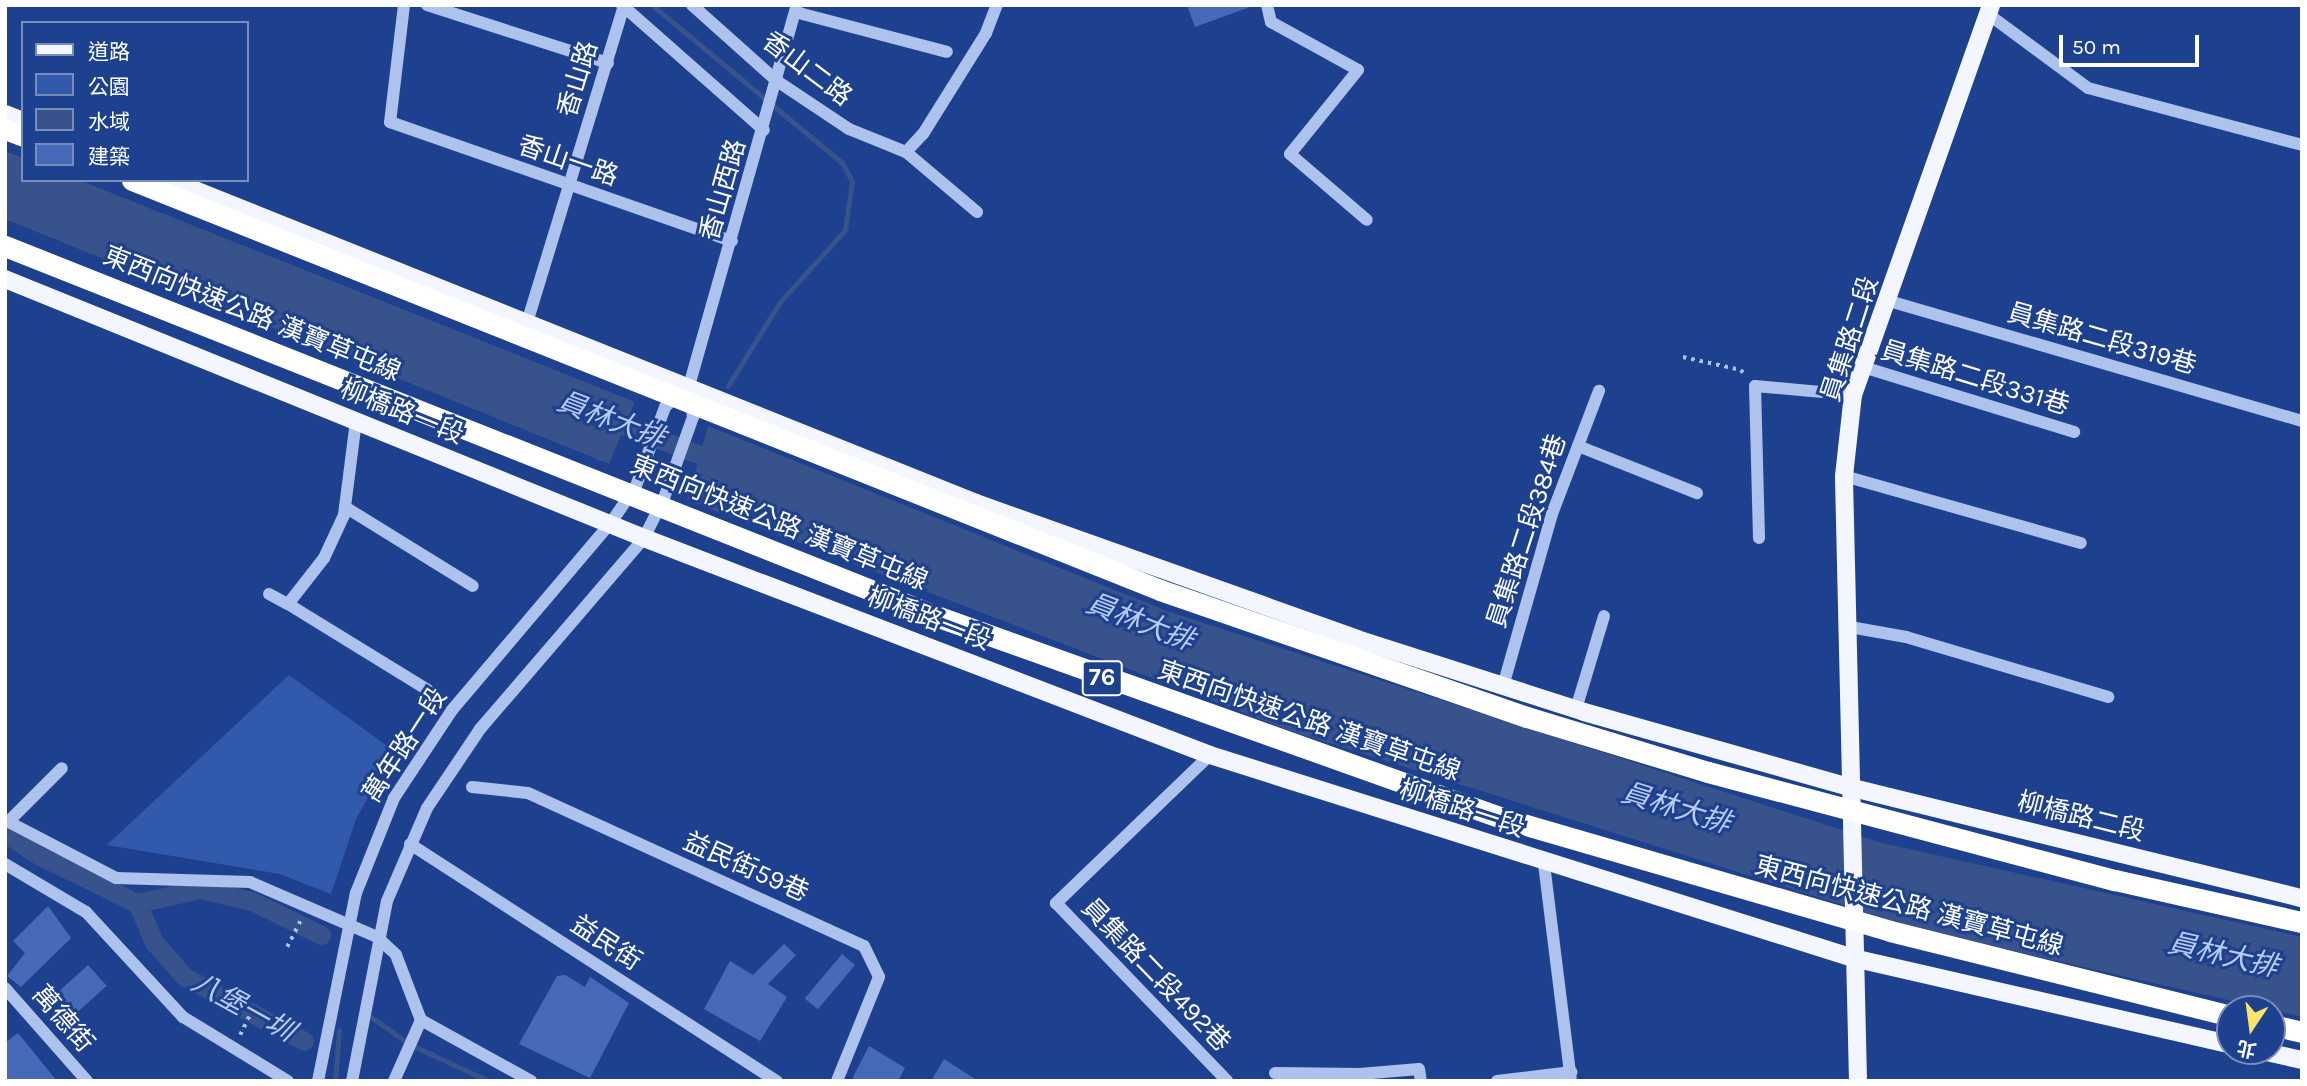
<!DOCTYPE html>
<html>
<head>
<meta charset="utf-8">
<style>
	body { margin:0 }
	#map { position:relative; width:2307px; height:1086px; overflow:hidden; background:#1e418f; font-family:Karla,"Noto Sans TC",sans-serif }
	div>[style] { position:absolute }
	.green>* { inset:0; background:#315aad }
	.water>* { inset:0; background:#38528b }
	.stream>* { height:5px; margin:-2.5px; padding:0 2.5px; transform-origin:2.5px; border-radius:2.5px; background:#38528b }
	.canal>* { height:19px; margin:-9.5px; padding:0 9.5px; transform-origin:9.5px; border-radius:9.5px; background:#38528b }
	.building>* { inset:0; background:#466ab7; transform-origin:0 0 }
	.path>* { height:3.5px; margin-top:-1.75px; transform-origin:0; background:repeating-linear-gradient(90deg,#adc2ed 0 3.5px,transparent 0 8.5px) }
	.minor>* { height:12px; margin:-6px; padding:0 6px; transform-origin:6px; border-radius:6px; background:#adc2ed }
	.major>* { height:18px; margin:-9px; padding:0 9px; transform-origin:9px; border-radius:9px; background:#f3f6ff }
	.highway>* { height:21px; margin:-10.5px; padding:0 10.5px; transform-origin:10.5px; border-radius:10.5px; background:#fff }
	.highway-bridge>* { height:21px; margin:-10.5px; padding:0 10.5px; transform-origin:10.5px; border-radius:10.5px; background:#fff }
	span { translate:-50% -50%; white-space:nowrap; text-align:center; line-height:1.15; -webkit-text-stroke:6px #1e418f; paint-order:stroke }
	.shield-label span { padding:2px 5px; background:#1e418f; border:2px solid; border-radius:5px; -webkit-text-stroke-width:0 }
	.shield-label { font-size:24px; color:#fff; font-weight:700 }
	.street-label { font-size:26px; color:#fff }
	.water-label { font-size:28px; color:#b9ccf4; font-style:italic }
	.frame { position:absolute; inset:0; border:7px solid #fff; pointer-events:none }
	.legend { position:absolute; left:21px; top:21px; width:228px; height:161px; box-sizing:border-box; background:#1e418f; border:2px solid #788dbc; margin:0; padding:9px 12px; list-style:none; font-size:21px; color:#fff }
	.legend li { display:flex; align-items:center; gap:14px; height:35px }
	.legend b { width:35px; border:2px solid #788dbc }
	.north { position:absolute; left:2216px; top:995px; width:70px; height:70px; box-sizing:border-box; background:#1e418f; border:2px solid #788dbc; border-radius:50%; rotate:193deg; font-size:19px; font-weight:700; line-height:28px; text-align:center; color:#fff }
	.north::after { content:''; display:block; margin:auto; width:24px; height:32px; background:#fce46c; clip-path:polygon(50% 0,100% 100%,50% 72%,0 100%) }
	.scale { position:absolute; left:2059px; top:35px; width:140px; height:32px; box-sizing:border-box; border:4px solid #fff; border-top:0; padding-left:9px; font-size:21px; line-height:24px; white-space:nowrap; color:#fff; -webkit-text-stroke:5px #1e418f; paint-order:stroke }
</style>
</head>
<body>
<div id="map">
	<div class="green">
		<i style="clip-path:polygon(289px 675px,394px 751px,356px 819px,331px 894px,280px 874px,107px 845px)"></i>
	</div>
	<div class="water">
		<i style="clip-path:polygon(5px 151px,23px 158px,23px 180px,79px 180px,635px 402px,609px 464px,5px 219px)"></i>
		<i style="clip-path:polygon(708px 426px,1167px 611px,1882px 843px,2302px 937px,2302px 1017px,1922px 930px,1291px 731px,687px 500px)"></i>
	</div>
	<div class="stream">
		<i style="left:652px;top:5px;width:247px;rotate:39.7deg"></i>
		<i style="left:842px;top:163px;width:21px;rotate:61deg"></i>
		<i style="left:852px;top:181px;width:49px;rotate:98.1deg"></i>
		<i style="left:845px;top:230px;width:97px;rotate:132.1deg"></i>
		<i style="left:780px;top:302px;width:99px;rotate:121.8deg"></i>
		<i style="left:371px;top:1017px;width:49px;rotate:35deg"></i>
		<i style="left:411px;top:1045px;width:86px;rotate:24.8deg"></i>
		<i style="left:335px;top:1081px;width:51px;rotate:-85.5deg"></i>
	</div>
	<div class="canal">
		<i style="left:601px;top:417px;width:132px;rotate:20.9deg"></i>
		<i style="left:5px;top:833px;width:42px;rotate:33.3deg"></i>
		<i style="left:40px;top:856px;width:108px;rotate:25.9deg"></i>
		<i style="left:137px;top:903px;width:43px;rotate:66.4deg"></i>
		<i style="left:154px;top:942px;width:47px;rotate:48.5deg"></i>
		<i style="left:185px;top:977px;width:135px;rotate:28.3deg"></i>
		<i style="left:137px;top:903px;width:65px;rotate:-12.5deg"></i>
		<i style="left:200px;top:889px;width:53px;rotate:13deg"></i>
		<i style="left:252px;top:901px;width:77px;rotate:26.2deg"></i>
	</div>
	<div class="building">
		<i style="clip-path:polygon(1187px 5px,1250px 5px,1250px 7px,1195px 27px)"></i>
		<i style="clip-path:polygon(48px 906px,71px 938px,21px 987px,7px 976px,25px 953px,13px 941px)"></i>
		<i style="clip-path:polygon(784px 944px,796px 955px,768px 984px,787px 997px,760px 1041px,704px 1009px,730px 961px,753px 975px)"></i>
		<i style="left:842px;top:954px;width:17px;height:58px;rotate:40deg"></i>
		<i style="left:88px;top:965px;width:28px;height:44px;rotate:48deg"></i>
		<i style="clip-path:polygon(565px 975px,585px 987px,590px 977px,629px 1003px,590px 1078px,519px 1044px,557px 976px)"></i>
		<i style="clip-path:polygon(18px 1033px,57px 1081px,5px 1081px,5px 1043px)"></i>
		<i style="clip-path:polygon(869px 1046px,905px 1068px,898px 1081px,851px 1081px)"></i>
		<i style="clip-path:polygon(944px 1059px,978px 1081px,931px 1081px)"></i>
	</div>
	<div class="path">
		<i style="left:1683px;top:357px;width:59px;rotate:12.6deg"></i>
		<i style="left:1741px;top:370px;width:8px;rotate:50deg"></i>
		<i style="left:287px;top:947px;width:29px;rotate:-63deg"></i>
		<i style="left:240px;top:1035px;width:34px;rotate:-64deg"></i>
	</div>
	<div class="minor">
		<i style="left:404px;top:5px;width:118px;rotate:96.8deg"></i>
		<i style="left:390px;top:122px;width:362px;rotate:19.2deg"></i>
		<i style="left:427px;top:5px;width:190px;rotate:17.8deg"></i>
		<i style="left:622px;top:5px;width:189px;rotate:41.4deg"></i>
		<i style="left:692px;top:5px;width:114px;rotate:41.8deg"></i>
		<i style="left:777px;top:81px;width:87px;rotate:33.7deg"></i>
		<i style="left:849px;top:129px;width:61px;rotate:22deg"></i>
		<i style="left:906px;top:152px;width:93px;rotate:40.2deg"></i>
		<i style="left:1267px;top:5px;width:17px;rotate:77deg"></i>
		<i style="left:1271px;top:22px;width:99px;rotate:28.9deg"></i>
		<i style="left:1358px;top:70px;width:108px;rotate:129deg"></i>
		<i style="left:1290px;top:154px;width:101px;rotate:40.6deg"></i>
		<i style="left:795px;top:12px;width:157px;rotate:14.7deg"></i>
		<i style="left:1988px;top:14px;width:124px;rotate:36.5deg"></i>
		<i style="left:2088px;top:88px;width:221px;rotate:14.9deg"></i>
		<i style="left:906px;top:152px;width:25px;rotate:-47deg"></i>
		<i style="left:923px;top:134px;width:119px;rotate:-58deg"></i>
		<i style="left:986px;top:33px;width:30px;rotate:-69deg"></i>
		<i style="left:1889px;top:301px;width:430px;rotate:16.2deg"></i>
		<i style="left:526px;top:326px;width:336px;rotate:-73deg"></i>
		<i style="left:1863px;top:367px;width:221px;rotate:17.1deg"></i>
		<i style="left:356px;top:421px;width:95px;rotate:97.3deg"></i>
		<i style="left:344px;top:515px;width:47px;rotate:114.9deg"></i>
		<i style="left:324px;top:558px;width:58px;rotate:128deg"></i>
		<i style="left:288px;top:604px;width:164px;rotate:31.6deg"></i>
		<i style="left:1578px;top:446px;width:128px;rotate:21.6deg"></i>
		<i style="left:1844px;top:476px;width:246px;rotate:15.8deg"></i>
		<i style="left:345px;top:507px;width:150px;rotate:31.7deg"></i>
		<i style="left:1759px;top:538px;width:152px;rotate:-91.5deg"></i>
		<i style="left:1755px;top:386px;width:98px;rotate:5.2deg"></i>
		<i style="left:269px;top:594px;width:21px;rotate:28deg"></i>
		<i style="left:1850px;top:627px;width:57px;rotate:10.1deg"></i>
		<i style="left:1906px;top:637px;width:211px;rotate:16.5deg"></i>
		<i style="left:1503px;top:686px;width:179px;rotate:-74.1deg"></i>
		<i style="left:1552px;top:514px;width:132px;rotate:-69.1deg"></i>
		<i style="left:1576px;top:709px;width:97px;rotate:-73.2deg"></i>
		<i style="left:1210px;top:755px;width:214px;rotate:136.1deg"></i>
		<i style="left:1056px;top:903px;width:247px;rotate:46.1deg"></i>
		<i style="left:472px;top:787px;width:56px;rotate:6.1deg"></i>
		<i style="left:528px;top:793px;width:369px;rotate:24.5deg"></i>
		<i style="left:864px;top:946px;width:34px;rotate:64deg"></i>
		<i style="left:879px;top:977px;width:112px;rotate:112deg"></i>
		<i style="left:5px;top:820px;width:125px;rotate:27.6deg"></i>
		<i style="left:116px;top:878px;width:134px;rotate:1.7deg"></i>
		<i style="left:250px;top:882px;width:138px;rotate:23.4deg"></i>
		<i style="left:377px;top:937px;width:26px;rotate:43deg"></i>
		<i style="left:396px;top:955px;width:70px;rotate:69deg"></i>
		<i style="left:421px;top:1020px;width:126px;rotate:29deg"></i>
		<i style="left:8px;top:822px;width:76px;rotate:-45deg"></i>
		<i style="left:410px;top:844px;width:437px;rotate:32.9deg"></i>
		<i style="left:5px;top:864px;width:94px;rotate:30.7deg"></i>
		<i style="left:86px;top:912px;width:143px;rotate:47.3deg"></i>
		<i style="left:183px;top:1017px;width:123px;rotate:31.4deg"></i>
		<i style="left:1544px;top:864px;width:219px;rotate:82.9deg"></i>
		<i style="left:5px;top:988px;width:124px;rotate:48.6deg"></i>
		<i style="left:1275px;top:1073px;width:85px;rotate:0.7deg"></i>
		<i style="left:1360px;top:1074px;width:59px;rotate:-4.8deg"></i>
		<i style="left:1419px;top:1069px;width:12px;rotate:81deg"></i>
		<i style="left:318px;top:1081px;width:192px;rotate:-78.6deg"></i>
		<i style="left:356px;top:893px;width:102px;rotate:-68.2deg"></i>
		<i style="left:394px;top:798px;width:105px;rotate:-56.6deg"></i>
		<i style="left:452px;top:710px;width:244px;rotate:-49.7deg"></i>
		<i style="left:610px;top:524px;width:46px;rotate:-55.6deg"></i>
		<i style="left:636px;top:486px;width:84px;rotate:-69.8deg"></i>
		<i style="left:665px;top:407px;width:18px;rotate:-43deg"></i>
		<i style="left:352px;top:1081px;width:183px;rotate:-79deg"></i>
		<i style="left:387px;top:901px;width:101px;rotate:-66.7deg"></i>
		<i style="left:427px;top:808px;width:95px;rotate:-56.1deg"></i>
		<i style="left:480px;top:729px;width:252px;rotate:-49.3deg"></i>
		<i style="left:644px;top:538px;width:45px;rotate:-63.4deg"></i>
		<i style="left:664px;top:498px;width:86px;rotate:-70.3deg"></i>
		<i style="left:693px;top:417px;width:31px;rotate:-97deg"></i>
		<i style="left:689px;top:386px;width:396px;rotate:-74.2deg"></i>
		<i style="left:394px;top:1081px;width:67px;rotate:-66.1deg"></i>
		<i style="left:1497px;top:1081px;width:75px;rotate:-6.9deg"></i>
	</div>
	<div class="major">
		<i style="left:5px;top:114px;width:19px;rotate:21deg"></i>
		<i style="left:170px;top:180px;width:868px;rotate:21.84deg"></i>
		<i style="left:976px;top:503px;width:405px;rotate:19.6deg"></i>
		<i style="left:1357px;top:639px;width:238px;rotate:17.8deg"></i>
		<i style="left:1584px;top:712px;width:275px;rotate:15.8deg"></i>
		<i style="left:1849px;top:787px;width:466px;rotate:13.8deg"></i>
		<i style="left:5px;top:279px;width:689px;rotate:22.06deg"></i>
		<i style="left:644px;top:538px;width:606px;rotate:20.98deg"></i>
		<i style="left:1210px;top:755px;width:674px;rotate:17.52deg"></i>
		<i style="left:1853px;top:958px;width:387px;rotate:12.9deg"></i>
		<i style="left:2262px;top:1051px;width:41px;rotate:12.7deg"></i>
		<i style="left:1858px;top:1081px;width:605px;rotate:-91.33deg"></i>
		<i style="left:1844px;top:476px;width:81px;rotate:-83.7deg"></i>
		<i style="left:1853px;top:395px;width:414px;rotate:-70.5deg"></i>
	</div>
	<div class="highway">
		<i style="left:5px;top:129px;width:19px;rotate:21deg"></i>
		<i style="left:2272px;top:1025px;width:31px;rotate:13deg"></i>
	</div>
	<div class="highway-bridge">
		<i style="left:132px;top:180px;width:1107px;rotate:21.74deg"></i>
		<i style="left:1160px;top:590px;width:388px;rotate:19.1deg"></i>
		<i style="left:1527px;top:717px;width:189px;rotate:16.9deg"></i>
		<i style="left:1708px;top:772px;width:421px;rotate:14.9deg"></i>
		<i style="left:2115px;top:880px;width:192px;rotate:12.7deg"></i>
		<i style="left:5px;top:246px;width:1002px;rotate:21.67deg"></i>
		<i style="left:936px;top:616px;width:601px;rotate:19.64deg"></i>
		<i style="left:1502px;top:818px;width:404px;rotate:16.2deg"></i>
		<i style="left:1890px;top:931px;width:350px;rotate:14deg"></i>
	</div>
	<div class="shield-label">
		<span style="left:1102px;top:678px">76</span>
	</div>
	<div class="street-label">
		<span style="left:807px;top:69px;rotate:37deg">香山二路</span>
		<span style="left:578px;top:79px;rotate:-73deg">香山路</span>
		<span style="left:568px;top:161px;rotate:19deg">香山一路</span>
		<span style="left:723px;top:190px;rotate:-74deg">香山西路</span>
		<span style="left:252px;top:314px;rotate:22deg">東西向快速公路 漢寶草屯線</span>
		<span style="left:1850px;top:339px;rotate:-72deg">員集路二段</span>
		<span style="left:2102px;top:339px;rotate:16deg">員集路二段319巷</span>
		<span style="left:1975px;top:378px;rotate:17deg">員集路二段331巷</span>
		<span style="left:402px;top:412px;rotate:22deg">柳橋路一段</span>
		<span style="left:779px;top:523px;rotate:22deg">東西向快速公路 漢寶草屯線</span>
		<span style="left:1527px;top:531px;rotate:-72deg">員集路二段384巷</span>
		<span style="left:929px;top:619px;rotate:21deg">柳橋路一段</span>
		<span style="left:1309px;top:721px;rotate:19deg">東西向快速公路 漢寶草屯線</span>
		<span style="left:405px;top:745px;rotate:-57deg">萬年路一段</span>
		<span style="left:1462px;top:809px;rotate:18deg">柳橋路一段</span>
		<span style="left:2081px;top:817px;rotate:14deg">柳橋路二段</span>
		<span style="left:746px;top:867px;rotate:24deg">益民街59巷</span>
		<span style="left:1909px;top:906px;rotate:15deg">東西向快速公路 漢寶草屯線</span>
		<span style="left:606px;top:943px;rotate:33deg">益民街</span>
		<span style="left:1156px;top:975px;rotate:46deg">員集路二段492巷</span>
		<span style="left:63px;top:1019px;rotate:49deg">萬德街</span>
	</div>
	<div class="water-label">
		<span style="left:611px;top:420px;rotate:21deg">員林大排</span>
		<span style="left:1140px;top:622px;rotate:21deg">員林大排</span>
		<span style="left:1676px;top:808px;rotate:17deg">員林大排</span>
		<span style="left:2223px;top:955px;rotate:13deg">員林大排</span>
		<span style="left:243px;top:1007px;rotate:29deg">八堡一圳</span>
	</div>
	<div class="frame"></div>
	<ul class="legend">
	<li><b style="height:9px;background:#f3f6ff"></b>道路</li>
	<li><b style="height:19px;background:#315aad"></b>公園</li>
	<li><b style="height:19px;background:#38528b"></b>水域</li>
	<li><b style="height:19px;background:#466ab7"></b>建築</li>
	</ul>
	<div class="north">北</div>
	<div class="scale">50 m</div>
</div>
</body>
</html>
